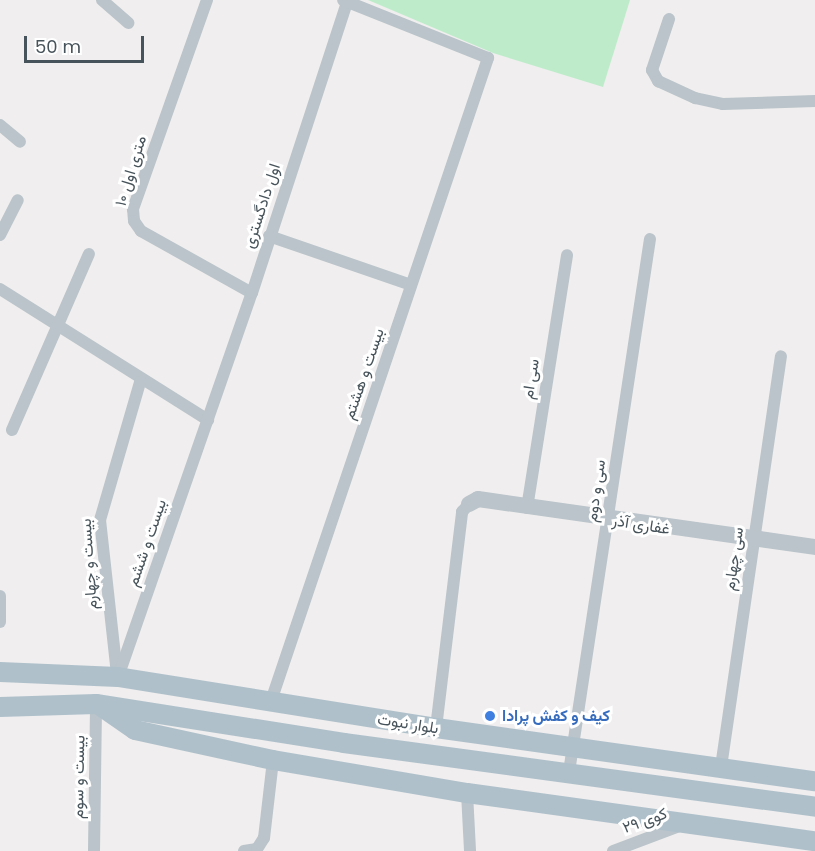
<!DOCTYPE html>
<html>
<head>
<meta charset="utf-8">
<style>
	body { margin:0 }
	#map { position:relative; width:815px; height:851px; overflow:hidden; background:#f0eeee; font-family:Poppins,Vazirmatn,sans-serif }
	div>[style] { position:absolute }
	.green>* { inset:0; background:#beeccb }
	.minor>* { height:12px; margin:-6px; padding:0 6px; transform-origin:6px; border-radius:6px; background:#bac4ca }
	.tertiary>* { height:16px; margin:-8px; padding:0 8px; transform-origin:8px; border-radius:8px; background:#bac4ca }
	.primary>* { height:20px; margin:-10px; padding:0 10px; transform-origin:10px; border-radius:10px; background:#afc0cb }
	.dots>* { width:16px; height:16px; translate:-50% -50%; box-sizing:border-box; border:3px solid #fff; border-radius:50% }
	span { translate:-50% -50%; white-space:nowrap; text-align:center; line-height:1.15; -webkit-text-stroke:6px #fff; paint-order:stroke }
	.street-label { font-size:16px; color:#47535a }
	.shop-label { font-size:16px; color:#366cbe; font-weight:700 }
	.left { translate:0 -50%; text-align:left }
	.scale { position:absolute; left:24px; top:36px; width:120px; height:27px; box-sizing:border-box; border:3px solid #47535a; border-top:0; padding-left:8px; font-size:18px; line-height:21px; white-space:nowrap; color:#47535a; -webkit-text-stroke:4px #fff; paint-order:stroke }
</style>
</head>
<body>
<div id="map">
	<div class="green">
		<i style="clip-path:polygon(368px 0,630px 0,603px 87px,493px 53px)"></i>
	</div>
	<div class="minor">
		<i style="left:102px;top:0;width:35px;rotate:41deg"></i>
		<i style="left:207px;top:0;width:222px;rotate:109.5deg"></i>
		<i style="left:133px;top:209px;width:12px;rotate:85deg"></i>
		<i style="left:134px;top:221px;width:12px;rotate:55deg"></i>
		<i style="left:141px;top:231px;width:127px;rotate:29.2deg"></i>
		<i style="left:669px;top:19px;width:54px;rotate:108.4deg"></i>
		<i style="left:652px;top:70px;width:13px;rotate:61deg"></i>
		<i style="left:658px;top:81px;width:41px;rotate:24.7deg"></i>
		<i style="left:695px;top:98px;width:29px;rotate:12deg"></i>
		<i style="left:723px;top:104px;width:92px;rotate:-1.9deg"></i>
		<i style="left:0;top:125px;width:26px;rotate:40deg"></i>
		<i style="left:0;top:235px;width:39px;rotate:-63deg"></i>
		<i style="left:269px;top:236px;width:150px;rotate:19deg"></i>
		<i style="left:0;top:289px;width:246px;rotate:32.2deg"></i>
		<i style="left:12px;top:430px;width:192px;rotate:-66.4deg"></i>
		<i style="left:527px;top:508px;width:256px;rotate:-81deg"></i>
		<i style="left:0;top:596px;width:26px;rotate:90deg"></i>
		<i style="left:117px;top:674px;width:155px;rotate:-96.3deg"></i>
		<i style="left:100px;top:520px;width:144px;rotate:-73.8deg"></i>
		<i style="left:118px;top:677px;width:407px;rotate:-70.8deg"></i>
		<i style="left:252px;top:293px;width:306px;rotate:-71.9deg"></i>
		<i style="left:271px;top:701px;width:679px;rotate:-71.35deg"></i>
		<i style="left:488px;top:58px;width:156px;rotate:-158.2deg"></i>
		<i style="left:436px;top:728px;width:218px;rotate:-83.1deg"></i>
		<i style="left:462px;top:512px;width:11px;rotate:-49deg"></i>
		<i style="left:721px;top:767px;width:415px;rotate:-81.7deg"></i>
		<i style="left:569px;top:772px;width:539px;rotate:-81.36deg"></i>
		<i style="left:467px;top:793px;width:58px;rotate:87deg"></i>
		<i style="left:94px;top:851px;width:147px;rotate:-89.2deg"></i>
		<i style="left:244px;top:851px;width:13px;rotate:-9deg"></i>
		<i style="left:257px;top:849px;width:13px;rotate:-58deg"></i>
		<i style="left:264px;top:838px;width:79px;rotate:-83.4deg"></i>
		<i style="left:613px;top:851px;width:74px;rotate:-20.6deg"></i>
	</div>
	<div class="tertiary">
		<i style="left:469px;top:504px;width:10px;rotate:-29deg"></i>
		<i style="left:478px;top:499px;width:340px;rotate:8.1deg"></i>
	</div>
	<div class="primary">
		<i style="left:0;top:672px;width:118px;rotate:2.4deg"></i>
		<i style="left:118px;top:677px;width:322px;rotate:9.1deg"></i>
		<i style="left:436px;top:728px;width:383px;rotate:8deg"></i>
		<i style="left:0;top:707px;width:96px;rotate:-1.8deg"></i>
		<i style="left:96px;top:704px;width:251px;rotate:8.9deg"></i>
		<i style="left:344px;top:743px;width:475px;rotate:7.7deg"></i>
		<i style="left:102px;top:707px;width:40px;rotate:34.9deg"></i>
		<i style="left:135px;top:730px;width:141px;rotate:12.3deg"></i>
		<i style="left:273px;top:760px;width:197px;rotate:9.7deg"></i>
		<i style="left:467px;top:793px;width:351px;rotate:7.9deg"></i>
	</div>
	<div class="dots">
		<i style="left:490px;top:716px;background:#3f7fe0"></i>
	</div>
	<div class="street-label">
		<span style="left:131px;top:171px;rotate:-73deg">۱۰ متری اول</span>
		<span style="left:262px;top:206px;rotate:-72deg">اول دادگستری</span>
		<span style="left:364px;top:374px;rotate:-71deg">بیست و هشتم</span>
		<span style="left:531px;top:379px;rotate:-81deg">سی ام</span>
		<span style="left:596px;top:491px;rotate:-82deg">سی و دوم</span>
		<span style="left:641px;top:525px;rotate:9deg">غفاری آذر</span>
		<span style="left:147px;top:543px;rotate:-71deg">بیست و ششم</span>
		<span style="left:734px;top:559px;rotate:-82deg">سی چهارم</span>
		<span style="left:89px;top:564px;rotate:-94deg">بیست و چهارم</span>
		<span style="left:408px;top:724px;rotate:9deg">بلوار نبوت</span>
		<span style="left:79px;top:777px;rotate:-89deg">بیست و سوم</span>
		<span style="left:645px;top:821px;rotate:-20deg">کوی ۲۹</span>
	</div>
	<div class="shop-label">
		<span class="left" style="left:502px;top:716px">کیف و کفش پرادا</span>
	</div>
	<div class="scale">50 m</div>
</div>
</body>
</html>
